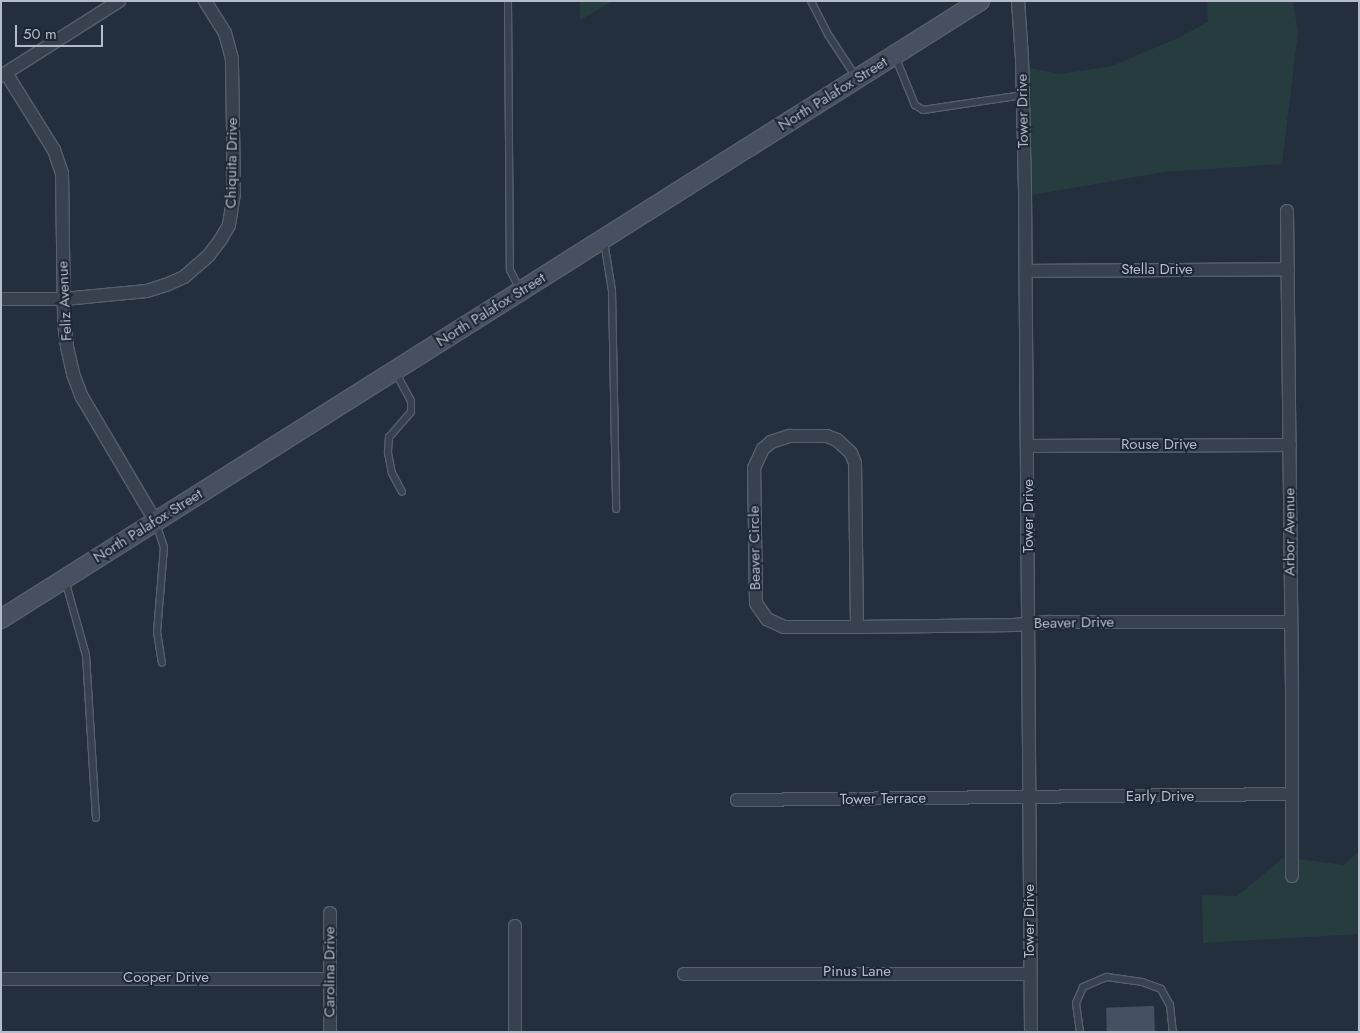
<!DOCTYPE html>
<html>
<head>
<meta charset="utf-8">
<style>
	body { margin:0 }
	#map { position:relative; width:1360px; height:1033px; overflow:hidden; background:#242f3e; font-family:Jost,sans-serif }
	div>[style] { position:absolute }
	.green>* { inset:0; background:#263c3f }
	.building>* { inset:0; background:#455162; transform-origin:0 0 }
	.roads { filter:drop-shadow(1px 0 #565f6c) drop-shadow(-1px 0 #565f6c) drop-shadow(0 1px #565f6c) drop-shadow(0 -1px #565f6c) }
	.lane>* { height:6px; margin:-3px; padding:0 3px; transform-origin:3px; border-radius:3px; background:#38414e }
	.street>* { height:12px; margin:-6px; padding:0 6px; transform-origin:6px; border-radius:6px; background:#38414e }
	.secondary>* { height:18px; margin:-9px; padding:0 9px; transform-origin:9px; border-radius:9px; background:#465061 }
	span { translate:-50% -50%; white-space:nowrap; text-align:center; line-height:1.15; -webkit-text-stroke:4px #1d2633; paint-order:stroke }
	.street-label { font-size:15px; color:#b4bcc9 }
	.frame { position:absolute; inset:0; border:2px solid #b4bcc9; pointer-events:none }
	.scale { position:absolute; left:15px; top:25px; width:88px; height:22px; box-sizing:border-box; border:2px solid #b4bcc9; border-top:0; padding-left:6px; font-size:15px; line-height:18px; white-space:nowrap; color:#b4bcc9; -webkit-text-stroke:4px #1d2633; paint-order:stroke }
</style>
</head>
<body>
<div id="map">
	<div class="green">
		<i style="clip-path:polygon(580px 1px,613px 1px,580px 20px)"></i>
		<i style="clip-path:polygon(1207px 1px,1293px 1px,1298px 32px,1282px 164px,1164px 172px,1032px 195px,1029px 68px,1061px 74px,1112px 66px,1178px 38px,1208px 22px)"></i>
		<i style="clip-path:polygon(1359px 851px,1359px 934px,1203px 943px,1202px 895px,1237px 896px,1284px 857px,1285px 882px,1298px 881px,1298px 859px,1344px 865px)"></i>
	</div>
	<div class="building">
		<i style="left:1154px;top:1006px;width:26px;height:48px;rotate:88deg"></i>
	</div>
	<div class="roads">
		<div class="lane">
			<i style="left:508px;top:1px;width:269px;rotate:89.6deg"></i>
			<i style="left:510px;top:270px;width:22px;rotate:63deg"></i>
			<i style="left:811px;top:1px;width:39px;rotate:63deg"></i>
			<i style="left:829px;top:36px;width:49px;rotate:56.6deg"></i>
			<i style="left:895px;top:56px;width:53px;rotate:67.8deg"></i>
			<i style="left:915px;top:105px;width:9px;rotate:32deg"></i>
			<i style="left:923px;top:110px;width:101px;rotate:-8.5deg"></i>
			<i style="left:604px;top:241px;width:51px;rotate:80.9deg"></i>
			<i style="left:612px;top:291px;width:218px;rotate:88.9deg"></i>
			<i style="left:395px;top:371px;width:34px;rotate:62deg"></i>
			<i style="left:411px;top:401px;width:11px;rotate:90deg"></i>
			<i style="left:411px;top:412px;width:33px;rotate:131deg"></i>
			<i style="left:389px;top:437px;width:16px;rotate:94deg"></i>
			<i style="left:388px;top:453px;width:20px;rotate:79deg"></i>
			<i style="left:392px;top:473px;width:21px;rotate:62deg"></i>
			<i style="left:156px;top:523px;width:25px;rotate:72deg"></i>
			<i style="left:164px;top:547px;width:85px;rotate:94.7deg"></i>
			<i style="left:157px;top:632px;width:31px;rotate:81deg"></i>
			<i style="left:65px;top:580px;width:78px;rotate:74.4deg"></i>
			<i style="left:86px;top:655px;width:163px;rotate:86.5deg"></i>
			<i style="left:1080px;top:1032px;width:29px;rotate:-98deg"></i>
			<i style="left:1076px;top:1003px;width:17px;rotate:-66deg"></i>
			<i style="left:1083px;top:987px;width:26px;rotate:-23deg"></i>
			<i style="left:1107px;top:977px;width:35px;rotate:8deg"></i>
			<i style="left:1142px;top:982px;width:20px;rotate:20deg"></i>
			<i style="left:1161px;top:989px;width:18px;rotate:61deg"></i>
			<i style="left:1170px;top:1005px;width:27px;rotate:84deg"></i>
		</div>
		<div class="street">
			<i style="left:1018px;top:1px;width:57px;rotate:86deg"></i>
			<i style="left:1022px;top:58px;width:134px;rotate:88.7deg"></i>
			<i style="left:1025px;top:192px;width:840px;rotate:89.59deg"></i>
			<i style="left:6px;top:73px;width:91px;rotate:58.1deg"></i>
			<i style="left:54px;top:150px;width:24px;rotate:71deg"></i>
			<i style="left:62px;top:173px;width:149px;rotate:89.2deg"></i>
			<i style="left:64px;top:322px;width:25px;rotate:83deg"></i>
			<i style="left:67px;top:347px;width:28px;rotate:77deg"></i>
			<i style="left:73px;top:374px;width:25px;rotate:69deg"></i>
			<i style="left:82px;top:397px;width:145px;rotate:59.4deg"></i>
			<i style="left:1px;top:76px;width:140px;rotate:-32.4deg"></i>
			<i style="left:1287px;top:211px;width:477px;rotate:89.4deg"></i>
			<i style="left:1292px;top:688px;width:188px;rotate:90deg"></i>
			<i style="left:1026px;top:271px;width:262px;rotate:-0.4deg"></i>
			<i style="left:1px;top:299px;width:63px"></i>
			<i style="left:64px;top:299px;width:83px;rotate:-5.5deg"></i>
			<i style="left:147px;top:291px;width:20px;rotate:-18deg"></i>
			<i style="left:166px;top:285px;width:20px;rotate:-24deg"></i>
			<i style="left:184px;top:277px;width:33px;rotate:-41deg"></i>
			<i style="left:209px;top:255px;width:20px;rotate:-53deg"></i>
			<i style="left:221px;top:239px;width:16px;rotate:-60deg"></i>
			<i style="left:229px;top:225px;width:33px;rotate:-81deg"></i>
			<i style="left:234px;top:192px;width:133px;rotate:-90.9deg"></i>
			<i style="left:232px;top:59px;width:27px;rotate:-105deg"></i>
			<i style="left:225px;top:33px;width:38px;rotate:-122deg"></i>
			<i style="left:790px;top:436px;width:37px"></i>
			<i style="left:827px;top:436px;width:11px;rotate:22deg"></i>
			<i style="left:837px;top:440px;width:19px;rotate:43deg"></i>
			<i style="left:851px;top:453px;width:11px;rotate:68deg"></i>
			<i style="left:855px;top:463px;width:164px;rotate:89.3deg"></i>
			<i style="left:857px;top:627px;width:73px;rotate:180deg"></i>
			<i style="left:784px;top:627px;width:19px;rotate:-155deg"></i>
			<i style="left:767px;top:619px;width:19px;rotate:-125deg"></i>
			<i style="left:756px;top:603px;width:135px;rotate:-90.8deg"></i>
			<i style="left:754px;top:468px;width:21px;rotate:-65deg"></i>
			<i style="left:763px;top:449px;width:11px;rotate:-41deg"></i>
			<i style="left:771px;top:442px;width:20px;rotate:-18deg"></i>
			<i style="left:1028px;top:446px;width:262px;rotate:-0.2deg"></i>
			<i style="left:857px;top:627px;width:157px;rotate:-0.7deg"></i>
			<i style="left:1014px;top:625px;width:36px;rotate:-5deg"></i>
			<i style="left:1050px;top:622px;width:241px"></i>
			<i style="left:737px;top:800px;width:554px;rotate:-0.62deg"></i>
			<i style="left:515px;top:926px;width:106px;rotate:90deg"></i>
			<i style="left:684px;top:974px;width:346px"></i>
			<i style="left:1px;top:979px;width:329px"></i>
			<i style="left:330px;top:1032px;width:119px;rotate:-90deg"></i>
		</div>
		<div class="secondary">
			<i style="left:1px;top:619px;width:1158px;rotate:-32.26deg"></i>
		</div>
	</div>
	<div class="street-label">
		<span style="left:833px;top:94px;rotate:-32deg">North Palafox Street</span>
		<span style="left:1023px;top:111px;rotate:-91deg">Tower Drive</span>
		<span style="left:232px;top:163px;rotate:-89deg">Chiquita Drive</span>
		<span style="left:1157px;top:270px">Stella Drive</span>
		<span style="left:65px;top:301px;rotate:-93deg">Feliz Avenue</span>
		<span style="left:491px;top:310px;rotate:-32deg">North Palafox Street</span>
		<span style="left:1159px;top:445px">Rouse Drive</span>
		<span style="left:1029px;top:516px;rotate:-90deg">Tower Drive</span>
		<span style="left:148px;top:526px;rotate:-32deg">North Palafox Street</span>
		<span style="left:1290px;top:532px;rotate:-90deg">Arbor Avenue</span>
		<span style="left:755px;top:548px;rotate:-91deg">Beaver Circle</span>
		<span style="left:1074px;top:623px;rotate:-1deg">Beaver Drive</span>
		<span style="left:1160px;top:797px">Early Drive</span>
		<span style="left:883px;top:799px;rotate:-1deg">Tower Terrace</span>
		<span style="left:1030px;top:921px;rotate:-90deg">Tower Drive</span>
		<span style="left:330px;top:972px;rotate:-90deg">Carolina Drive</span>
		<span style="left:857px;top:972px">Pinus Lane</span>
		<span style="left:166px;top:978px">Cooper Drive</span>
	</div>
	<div class="frame"></div>
	<div class="scale">50 m</div>
</div>
</body>
</html>
